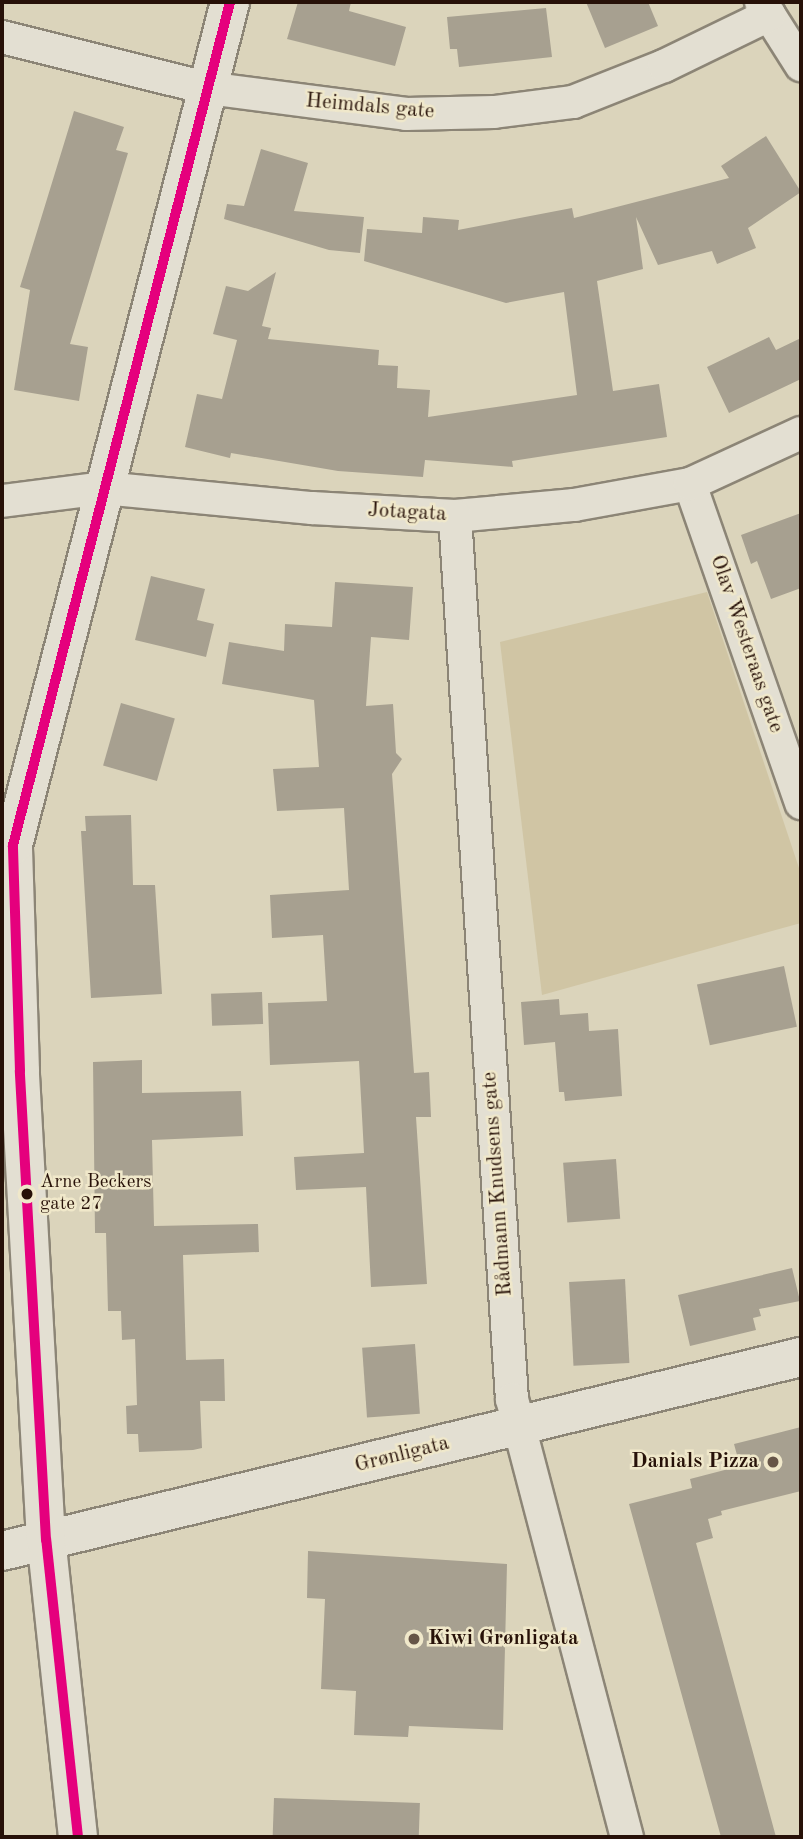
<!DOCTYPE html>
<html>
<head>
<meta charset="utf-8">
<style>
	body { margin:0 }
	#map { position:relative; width:803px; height:1839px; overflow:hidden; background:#dbd4bb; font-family:"Old Standard TT",serif }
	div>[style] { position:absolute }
	.green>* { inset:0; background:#d0c5a4 }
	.building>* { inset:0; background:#a7a090; transform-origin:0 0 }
	.roads { filter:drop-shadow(2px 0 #8c8576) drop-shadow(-2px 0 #8c8576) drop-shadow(0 2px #8c8576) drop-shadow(0 -2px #8c8576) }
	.street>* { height:32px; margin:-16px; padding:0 16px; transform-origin:16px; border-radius:16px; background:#e3dfd2 }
	.secondary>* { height:38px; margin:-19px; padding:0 19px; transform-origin:19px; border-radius:19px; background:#e3dfd2 }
	.bus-1>* { height:10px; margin:-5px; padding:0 5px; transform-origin:5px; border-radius:5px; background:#e5007d }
	.dots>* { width:19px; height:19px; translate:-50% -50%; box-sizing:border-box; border:4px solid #f0e8ca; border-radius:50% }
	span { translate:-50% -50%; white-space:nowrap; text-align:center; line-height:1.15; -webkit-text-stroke:5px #f0e8ca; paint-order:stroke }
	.bus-label { font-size:19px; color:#271108 }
	.left { translate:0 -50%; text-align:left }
	.street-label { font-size:21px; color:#271108 }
	.poi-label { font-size:21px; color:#271108; font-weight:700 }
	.right { translate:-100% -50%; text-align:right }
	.frame { position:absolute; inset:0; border:4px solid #271108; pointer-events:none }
</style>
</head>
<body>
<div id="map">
	<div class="green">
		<i style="clip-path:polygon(707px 592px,801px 874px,801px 923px,542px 995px,500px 642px)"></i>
	</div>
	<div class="building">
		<i style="clip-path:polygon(298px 2px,351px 2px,349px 11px,406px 27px,395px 66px,287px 39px)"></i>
		<i style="clip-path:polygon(586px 2px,648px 2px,658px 26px,605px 48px)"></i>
		<i style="clip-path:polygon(546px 8px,552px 57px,459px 67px,457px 49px,450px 49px,447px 17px)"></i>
		<i style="clip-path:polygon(74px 111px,124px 127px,116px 150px,128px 153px,70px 344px,88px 347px,79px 401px,14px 390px,30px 290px,20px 287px)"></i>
		<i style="clip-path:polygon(766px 136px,801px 192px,748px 228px,756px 248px,717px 264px,712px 251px,658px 265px,636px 217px,643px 269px,597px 281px,613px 391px,659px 384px,667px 437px,512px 461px,513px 467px,425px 460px,423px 477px,338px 471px,231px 453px,230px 458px,185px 447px,197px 394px,222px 399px,237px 340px,213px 334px,226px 286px,248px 291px,276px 272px,262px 326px,271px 328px,268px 339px,379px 350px,378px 365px,398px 366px,397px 388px,430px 390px,428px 417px,577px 395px,564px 292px,506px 303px,364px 261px,367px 229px,422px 233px,423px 217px,459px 220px,458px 230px,572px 208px,574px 218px,729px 178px,721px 166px)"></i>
		<i style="clip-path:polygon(261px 149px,308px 163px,294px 211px,364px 217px,360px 253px,329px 250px,224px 219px,227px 204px,244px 206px)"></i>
		<i style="clip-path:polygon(769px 337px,776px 350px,801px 338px,801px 379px,729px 413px,707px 367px)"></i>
		<i style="clip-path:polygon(801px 513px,801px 588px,771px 599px,757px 561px,751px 564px,741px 535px)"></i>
		<i style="clip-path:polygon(151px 576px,205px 589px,197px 620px,214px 624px,206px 657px,135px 640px)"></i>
		<i style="clip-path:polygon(335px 582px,413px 587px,409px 640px,371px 637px,366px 706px,393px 704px,396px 753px,402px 759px,392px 774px,414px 1073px,429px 1072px,431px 1117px,416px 1117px,427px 1284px,371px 1287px,366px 1187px,296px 1190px,294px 1157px,364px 1153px,359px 1061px,270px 1065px,268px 1003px,327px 1001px,323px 935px,272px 938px,270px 895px,349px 890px,344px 808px,277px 811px,273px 769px,319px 767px,314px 700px,222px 684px,229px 642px,284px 651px,285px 624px,332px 627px)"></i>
		<i style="left:121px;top:703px;width:56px;height:65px;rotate:16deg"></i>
		<i style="clip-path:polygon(131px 815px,133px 885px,155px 885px,162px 994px,91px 998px,81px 831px,86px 831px,85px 816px)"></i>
		<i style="left:784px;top:966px;width:62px;height:89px;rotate:78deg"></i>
		<i style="left:262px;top:992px;width:32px;height:51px;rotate:88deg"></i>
		<i style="clip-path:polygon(559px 999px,560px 1015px,588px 1013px,589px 1031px,618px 1029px,622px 1096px,565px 1101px,564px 1092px,559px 1092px,555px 1042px,524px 1045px,521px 1002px)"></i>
		<i style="clip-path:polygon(142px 1060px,142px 1093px,241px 1091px,243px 1136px,152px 1140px,154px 1226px,258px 1224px,259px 1252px,183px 1255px,186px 1360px,224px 1359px,225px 1401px,200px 1401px,202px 1448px,193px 1450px,139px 1452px,138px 1434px,127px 1434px,126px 1406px,137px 1405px,135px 1339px,122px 1340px,121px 1311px,108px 1311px,106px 1233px,95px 1233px,93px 1062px)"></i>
		<i style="left:616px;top:1159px;width:60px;height:53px;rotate:86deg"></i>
		<i style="clip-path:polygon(792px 1268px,800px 1301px,759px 1309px,761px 1316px,753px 1318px,756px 1330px,690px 1346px,678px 1295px)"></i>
		<i style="left:625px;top:1279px;width:84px;height:56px;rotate:87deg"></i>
		<i style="left:415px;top:1344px;width:70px;height:53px;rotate:86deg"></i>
		<i style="clip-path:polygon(801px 1427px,801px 1491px,721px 1511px,722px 1515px,708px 1519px,713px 1538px,696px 1543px,776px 1837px,721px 1837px,629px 1504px,692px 1488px,690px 1479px,740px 1466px,734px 1444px)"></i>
		<i style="clip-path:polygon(308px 1551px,507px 1564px,503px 1730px,409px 1726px,408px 1737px,354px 1735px,356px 1691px,321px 1689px,325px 1599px,307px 1598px)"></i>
		<i style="left:274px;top:1798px;width:146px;height:39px;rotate:2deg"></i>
	</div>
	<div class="roads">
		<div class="street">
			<i style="left:761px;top:2px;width:75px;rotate:57.6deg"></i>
			<i style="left:2px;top:37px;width:211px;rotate:14deg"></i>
			<i style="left:207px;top:88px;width:201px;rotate:7.4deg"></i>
			<i style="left:406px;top:114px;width:88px;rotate:-1.3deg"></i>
			<i style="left:494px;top:112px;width:80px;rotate:-7.2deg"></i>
			<i style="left:573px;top:102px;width:98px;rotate:-21.6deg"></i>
			<i style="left:664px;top:66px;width:117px;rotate:-25.9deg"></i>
			<i style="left:690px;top:484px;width:338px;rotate:70.8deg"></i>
			<i style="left:2px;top:501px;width:102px;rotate:-7.3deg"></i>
			<i style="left:103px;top:488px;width:210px;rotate:5.5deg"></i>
			<i style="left:312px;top:508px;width:143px;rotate:3.2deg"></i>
			<i style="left:455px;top:516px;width:120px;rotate:-5.3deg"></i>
			<i style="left:574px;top:505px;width:118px;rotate:-10.3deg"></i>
			<i style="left:690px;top:484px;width:122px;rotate:-24.7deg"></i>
			<i style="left:455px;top:516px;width:885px;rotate:86.31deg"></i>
			<i style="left:512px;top:1399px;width:453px;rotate:75.3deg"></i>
		</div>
		<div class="secondary">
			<i style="left:2px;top:1551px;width:822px;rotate:-13.65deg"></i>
			<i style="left:78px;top:1837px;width:299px;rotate:-96.1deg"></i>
			<i style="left:46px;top:1540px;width:470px;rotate:-93.2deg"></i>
			<i style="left:20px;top:1071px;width:226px;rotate:-91.8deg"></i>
			<i style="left:13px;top:845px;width:870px;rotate:-75.56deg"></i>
		</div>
	</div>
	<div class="bus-1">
		<i style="left:78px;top:1837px;width:299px;rotate:-96.1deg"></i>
		<i style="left:46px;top:1540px;width:470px;rotate:-93.2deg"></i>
		<i style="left:20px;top:1071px;width:226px;rotate:-91.8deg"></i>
		<i style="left:13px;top:845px;width:870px;rotate:-75.56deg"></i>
	</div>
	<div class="dots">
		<i style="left:27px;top:1194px;background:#271108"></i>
		<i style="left:773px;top:1462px;background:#665547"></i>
		<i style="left:414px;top:1639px;background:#665547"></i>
	</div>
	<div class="bus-label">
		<span class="left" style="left:40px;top:1194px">Arne Beckers<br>gate 27</span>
	</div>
	<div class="street-label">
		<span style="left:370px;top:107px;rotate:5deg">Heimdals gate</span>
		<span style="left:407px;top:513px;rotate:3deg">Jotagata</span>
		<span style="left:746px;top:644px;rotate:71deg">Olav Westeraas gate</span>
		<span style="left:498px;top:1184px;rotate:-94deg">Rådmann Knudsens gate</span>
		<span style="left:402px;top:1455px;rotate:-14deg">Grønligata</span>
	</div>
	<div class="poi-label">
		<span class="right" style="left:759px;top:1462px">Danials Pizza</span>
		<span class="left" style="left:428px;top:1639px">Kiwi Grønligata</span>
	</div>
	<div class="frame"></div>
</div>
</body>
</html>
